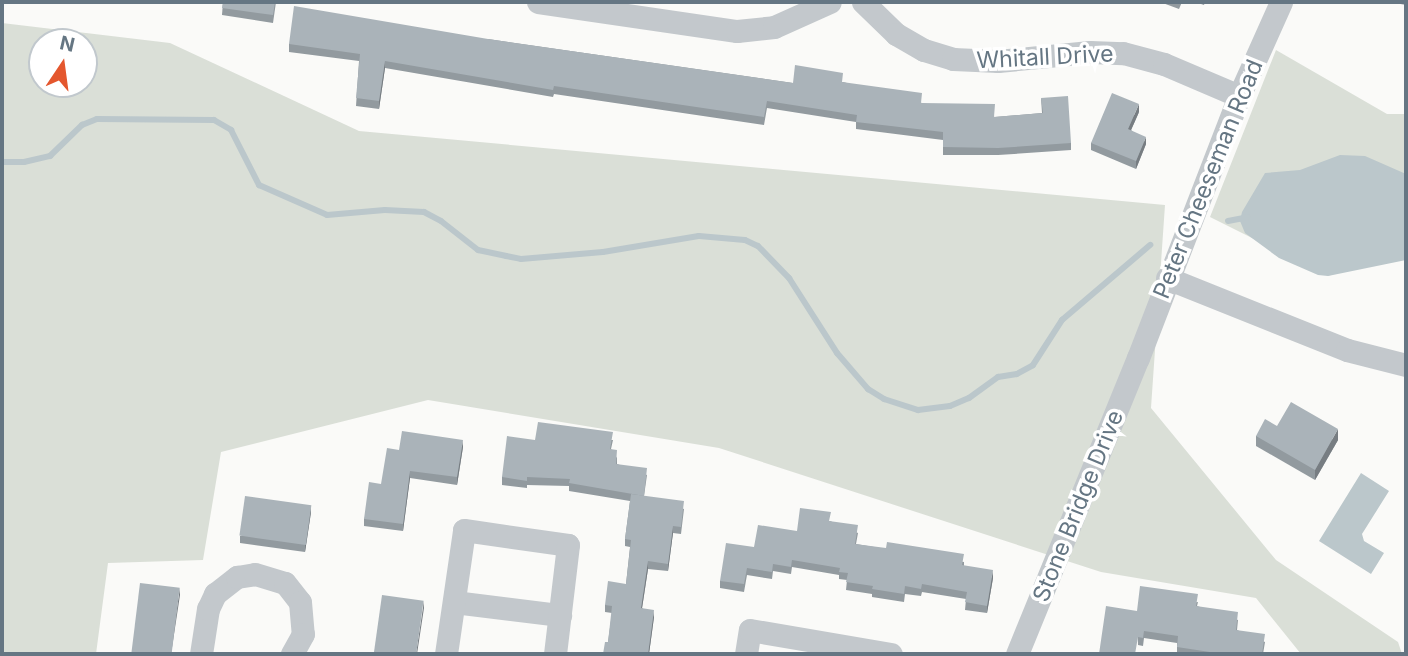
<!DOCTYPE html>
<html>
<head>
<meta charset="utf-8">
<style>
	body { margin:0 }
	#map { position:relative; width:1408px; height:656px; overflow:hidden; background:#fafaf8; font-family:Inter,sans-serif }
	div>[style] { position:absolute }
	.green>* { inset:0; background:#dadfd7 }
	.water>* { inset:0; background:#bbc7cb }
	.stream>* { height:6px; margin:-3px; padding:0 3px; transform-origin:3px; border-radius:3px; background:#bbc7cb }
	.minor>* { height:23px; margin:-11.5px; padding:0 11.5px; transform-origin:11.5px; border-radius:11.5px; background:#c3c8cc }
	.wall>* { inset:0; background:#929a9f }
	.shaded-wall>* { inset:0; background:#777d82 }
	.building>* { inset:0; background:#aab3b9; transform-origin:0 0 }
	span { translate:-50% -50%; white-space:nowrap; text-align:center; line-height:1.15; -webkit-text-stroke:7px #fff; paint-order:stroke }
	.street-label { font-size:23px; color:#657683 }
	.frame { position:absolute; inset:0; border:4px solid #657683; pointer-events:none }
	.north { position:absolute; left:28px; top:28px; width:70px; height:70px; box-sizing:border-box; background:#fff; border:2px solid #c1c8cd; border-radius:50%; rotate:13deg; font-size:19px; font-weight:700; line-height:28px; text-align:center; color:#657683 }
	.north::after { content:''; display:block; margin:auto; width:24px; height:32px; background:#e4572e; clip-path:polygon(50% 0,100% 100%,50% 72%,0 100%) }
</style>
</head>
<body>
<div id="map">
	<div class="green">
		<i style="clip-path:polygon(evenodd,2px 23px,170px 43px,359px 131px,1165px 205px,1151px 408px,1276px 560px,1398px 642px,1402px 654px,1301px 654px,1256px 598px,1101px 572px,719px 448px,428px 400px,221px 452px,203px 560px,108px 563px,96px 654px,2px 654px,2px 23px,42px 42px,84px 42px,84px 84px,42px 84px,42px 42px)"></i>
		<i style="clip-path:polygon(1276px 50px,1387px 114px,1406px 114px,1406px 249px,1328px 276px,1210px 217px)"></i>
	</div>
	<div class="water">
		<i style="clip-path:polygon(1340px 155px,1365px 156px,1406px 174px,1406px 260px,1328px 276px,1318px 275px,1279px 258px,1245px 233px,1240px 221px,1242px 212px,1265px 173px,1300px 170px)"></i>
		<i style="clip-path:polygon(1361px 473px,1389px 491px,1362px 534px,1364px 541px,1384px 553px,1371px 574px,1319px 541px)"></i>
	</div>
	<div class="stream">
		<i style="left:2px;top:162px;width:22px"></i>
		<i style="left:24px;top:162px;width:27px;rotate:-13deg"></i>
		<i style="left:50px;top:156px;width:45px;rotate:-44.1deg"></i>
		<i style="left:82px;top:125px;width:16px;rotate:-22deg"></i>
		<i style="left:97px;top:119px;width:117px;rotate:0.5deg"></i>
		<i style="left:214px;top:120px;width:20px;rotate:30deg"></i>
		<i style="left:231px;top:130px;width:62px;rotate:63deg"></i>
		<i style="left:259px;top:185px;width:74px;rotate:23.8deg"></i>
		<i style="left:327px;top:215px;width:58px;rotate:-4.9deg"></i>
		<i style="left:385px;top:210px;width:39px;rotate:3deg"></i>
		<i style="left:424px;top:212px;width:19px;rotate:28deg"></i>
		<i style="left:441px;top:221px;width:47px;rotate:38.1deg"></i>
		<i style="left:478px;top:250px;width:29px;rotate:12deg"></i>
		<i style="left:506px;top:256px;width:15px;rotate:11deg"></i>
		<i style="left:521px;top:259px;width:82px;rotate:-4.9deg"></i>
		<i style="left:603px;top:252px;width:97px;rotate:-9.5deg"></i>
		<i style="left:699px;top:236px;width:46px;rotate:5deg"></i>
		<i style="left:745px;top:240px;width:14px;rotate:25deg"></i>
		<i style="left:758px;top:246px;width:45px;rotate:45.9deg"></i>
		<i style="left:789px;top:278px;width:89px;rotate:57.4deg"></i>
		<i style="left:837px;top:353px;width:48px;rotate:49.3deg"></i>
		<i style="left:868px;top:389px;width:19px;rotate:32deg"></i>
		<i style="left:884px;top:399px;width:36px;rotate:18deg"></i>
		<i style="left:918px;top:410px;width:32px;rotate:-7deg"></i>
		<i style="left:950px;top:406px;width:21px;rotate:-23deg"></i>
		<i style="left:969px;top:398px;width:36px;rotate:-36deg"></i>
		<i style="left:998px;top:377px;width:19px;rotate:-9deg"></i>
		<i style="left:1017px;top:374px;width:18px;rotate:-29deg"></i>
		<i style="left:1033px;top:365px;width:54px;rotate:-57.2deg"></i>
		<i style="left:1062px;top:320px;width:116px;rotate:-40.4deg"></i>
		<i style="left:1228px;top:221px;width:20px;rotate:-11deg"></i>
	</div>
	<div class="minor">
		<i style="left:538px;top:2px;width:201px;rotate:8.3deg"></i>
		<i style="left:737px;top:31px;width:37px;rotate:-6deg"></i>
		<i style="left:774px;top:27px;width:61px;rotate:-24.1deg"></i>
		<i style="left:863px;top:2px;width:46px;rotate:44.1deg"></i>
		<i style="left:896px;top:34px;width:32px;rotate:30deg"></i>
		<i style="left:924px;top:50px;width:30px;rotate:17deg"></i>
		<i style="left:953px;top:59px;width:45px;rotate:2.5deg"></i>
		<i style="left:998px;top:61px;width:92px;rotate:-5.6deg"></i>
		<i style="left:1090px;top:52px;width:33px;rotate:2deg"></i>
		<i style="left:1123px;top:53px;width:42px;rotate:15deg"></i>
		<i style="left:1164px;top:64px;width:82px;rotate:23.1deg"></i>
		<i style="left:1167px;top:278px;width:194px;rotate:21.8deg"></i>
		<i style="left:1347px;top:350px;width:61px;rotate:14.3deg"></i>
		<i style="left:454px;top:602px;width:107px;rotate:7deg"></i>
		<i style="left:201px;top:654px;width:46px;rotate:-81.2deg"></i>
		<i style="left:208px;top:609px;width:17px;rotate:-65deg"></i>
		<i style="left:215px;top:594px;width:28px;rotate:-38deg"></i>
		<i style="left:237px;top:577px;width:18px;rotate:-9deg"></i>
		<i style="left:255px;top:574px;width:31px;rotate:17deg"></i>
		<i style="left:285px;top:583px;width:24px;rotate:52deg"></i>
		<i style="left:300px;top:602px;width:32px;rotate:85deg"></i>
		<i style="left:303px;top:634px;width:23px;rotate:119deg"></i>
		<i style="left:446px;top:654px;width:125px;rotate:-81.7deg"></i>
		<i style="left:464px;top:530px;width:105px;rotate:8.2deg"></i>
		<i style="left:568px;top:545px;width:110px;rotate:96.8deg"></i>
		<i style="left:746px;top:654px;width:24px;rotate:-81deg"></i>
		<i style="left:750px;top:630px;width:143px;rotate:9.7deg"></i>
		<i style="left:1017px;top:654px;width:320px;rotate:-67.8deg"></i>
		<i style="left:1138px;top:358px;width:281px;rotate:-68.9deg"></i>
		<i style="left:1239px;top:96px;width:103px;rotate:-65.9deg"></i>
	</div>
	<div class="wall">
		<i style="clip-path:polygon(223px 2px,276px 2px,273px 23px,222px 15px)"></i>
		<i style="clip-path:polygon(1160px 2px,1182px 2px,1179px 9px)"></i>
		<i style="clip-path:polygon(1195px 2px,1205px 2px,1204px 5px)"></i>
		<i style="clip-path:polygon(1389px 2px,1406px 2px,1406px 5px)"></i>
		<i style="clip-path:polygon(488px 39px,793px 83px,843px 82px,922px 103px,995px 117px,1042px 113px,1041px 98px,1071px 143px,1071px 150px,998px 155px,943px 155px,943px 140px,856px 129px,856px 122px,767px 108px,764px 125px,554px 94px,553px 97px,385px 68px,379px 109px,356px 106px,359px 61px,289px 52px,289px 44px)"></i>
		<i style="clip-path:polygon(1139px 112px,1131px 130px,1146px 144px,1136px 169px,1091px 150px,1091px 143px)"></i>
		<i style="clip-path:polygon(1256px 436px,1338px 440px,1315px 480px,1256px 446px)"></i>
		<i style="clip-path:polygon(535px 440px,613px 440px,611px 449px,617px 458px,617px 464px,647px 475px,644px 496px,684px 509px,681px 534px,673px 533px,668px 571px,648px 569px,642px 608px,654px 617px,649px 654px,603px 654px,608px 642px,612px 613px,605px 612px,605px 605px,626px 584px,630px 547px,625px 546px,625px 539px,630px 501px,569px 491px,569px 486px,527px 485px,527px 488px,502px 485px,502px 477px)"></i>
		<i style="clip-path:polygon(463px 447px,457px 485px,410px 478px,403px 531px,364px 526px,364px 519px,399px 450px)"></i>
		<i style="clip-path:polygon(311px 512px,305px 552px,240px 543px,240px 536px)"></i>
		<i style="clip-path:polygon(830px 521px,858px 533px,856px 544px,964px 562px,964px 566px,993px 578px,987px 613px,965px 610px,966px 599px,922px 592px,921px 596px,905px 594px,904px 602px,872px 597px,872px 594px,846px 590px,847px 580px,839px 579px,839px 575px,792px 567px,791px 574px,773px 571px,772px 579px,747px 575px,744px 592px,720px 588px,720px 581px,754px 547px,797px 531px)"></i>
		<i style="clip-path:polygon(1198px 602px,1197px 606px,1238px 620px,1237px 630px,1265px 642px,1263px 654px,1177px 654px,1177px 643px,1144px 638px,1143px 646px,1138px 645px,1137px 611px)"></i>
	</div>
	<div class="shaded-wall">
		<i style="clip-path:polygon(385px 61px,385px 68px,379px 109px,379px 101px)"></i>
		<i style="clip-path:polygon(1139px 104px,1139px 112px,1128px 137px,1128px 129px)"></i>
		<i style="clip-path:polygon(1146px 137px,1146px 144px,1136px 169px,1136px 161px)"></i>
		<i style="clip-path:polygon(1338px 429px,1338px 440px,1315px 480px,1315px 470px)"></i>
		<i style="clip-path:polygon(463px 440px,463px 447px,457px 485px,457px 477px)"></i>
		<i style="clip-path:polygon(410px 471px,410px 478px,403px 531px,403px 524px)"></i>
		<i style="clip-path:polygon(311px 505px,311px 512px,305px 552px,305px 545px)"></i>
		<i style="clip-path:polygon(673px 526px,673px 533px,668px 571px,668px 564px)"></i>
		<i style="clip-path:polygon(648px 561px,648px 569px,641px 615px,641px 608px)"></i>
		<i style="clip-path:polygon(993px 570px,993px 578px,987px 613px,987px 606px)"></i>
		<i style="clip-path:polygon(180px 588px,180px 595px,171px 654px,170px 654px)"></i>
		<i style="clip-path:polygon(424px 601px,424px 608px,417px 654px,416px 654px)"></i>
		<i style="clip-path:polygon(654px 610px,654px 617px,649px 654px,648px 654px)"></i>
	</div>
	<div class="building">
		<i style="clip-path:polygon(223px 2px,275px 2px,273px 15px,222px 8px)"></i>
		<i style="clip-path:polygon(294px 6px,488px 39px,793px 83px,795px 65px,843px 73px,842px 82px,922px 93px,921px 103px,995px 104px,994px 117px,1043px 113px,1041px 98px,1068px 96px,1071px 143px,998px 148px,943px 147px,943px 132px,856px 122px,857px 115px,767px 101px,764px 117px,554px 86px,553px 90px,385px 61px,379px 101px,356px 98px,360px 54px,289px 44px)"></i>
		<i style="clip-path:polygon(1112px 93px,1139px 104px,1128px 129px,1146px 137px,1136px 161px,1091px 143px)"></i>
		<i style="clip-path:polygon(1291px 402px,1338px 429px,1315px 470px,1256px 436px,1265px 419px,1277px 426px)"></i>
		<i style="clip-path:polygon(538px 422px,613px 432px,610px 449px,617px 450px,616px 464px,647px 468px,644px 496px,569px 483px,570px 479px,527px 477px,527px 481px,502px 477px,507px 436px,535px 440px)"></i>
		<i style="clip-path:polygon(402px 431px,463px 440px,457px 477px,410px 471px,403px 524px,364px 519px,369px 482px,381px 484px,387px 448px,399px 450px)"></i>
		<i style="clip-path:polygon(631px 494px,684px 501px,681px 527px,673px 526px,668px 564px,648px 561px,641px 608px,654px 610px,648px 654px,603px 654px,605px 642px,608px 642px,612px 606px,605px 605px,608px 581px,626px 584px,631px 540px,625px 539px)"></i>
		<i style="left:245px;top:496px;width:67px;height:40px;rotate:8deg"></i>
		<i style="clip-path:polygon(800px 508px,831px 512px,829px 521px,858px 525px,855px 544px,886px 548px,887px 542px,964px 554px,962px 565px,993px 570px,987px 606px,965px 602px,967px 592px,922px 584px,921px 589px,905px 586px,904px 594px,872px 589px,873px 586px,846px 582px,848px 573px,839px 572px,840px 568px,792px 560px,791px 567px,773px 564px,772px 572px,747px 568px,744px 584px,720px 581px,726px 543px,754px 547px,758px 525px,797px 531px)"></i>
		<i style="left:140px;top:583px;width:40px;height:72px;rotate:7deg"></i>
		<i style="clip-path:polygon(1140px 586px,1198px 594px,1196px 606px,1238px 612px,1236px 630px,1265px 634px,1262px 654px,1223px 654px,1177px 647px,1178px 636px,1144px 631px,1143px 638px,1138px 637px,1135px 654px,1099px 654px,1106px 606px,1137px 611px)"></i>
		<i style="left:382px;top:595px;width:42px;height:60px;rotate:8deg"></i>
	</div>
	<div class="street-label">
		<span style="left:1045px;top:57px;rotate:-3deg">Whitall Drive</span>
		<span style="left:1208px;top:179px;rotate:-68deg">Peter Cheeseman Road</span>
		<span style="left:1078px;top:506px;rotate:-68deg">Stone Bridge Drive</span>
	</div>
	<div class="frame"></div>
	<div class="north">N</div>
</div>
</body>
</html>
